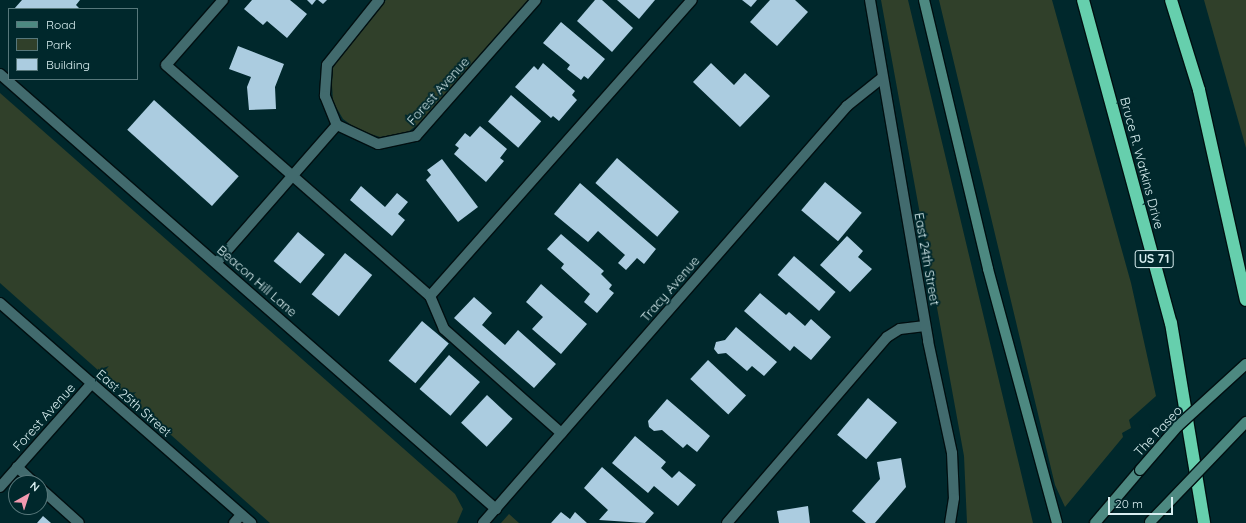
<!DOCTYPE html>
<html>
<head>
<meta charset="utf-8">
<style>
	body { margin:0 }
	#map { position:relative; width:1246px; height:523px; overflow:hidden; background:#00282c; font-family:Quicksand,sans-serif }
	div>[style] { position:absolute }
	.green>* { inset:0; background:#30402a }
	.building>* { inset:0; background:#abcce0; transform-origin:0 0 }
	.roads { filter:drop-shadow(1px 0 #000f11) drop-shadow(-1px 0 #000f11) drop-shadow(0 1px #000f11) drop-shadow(0 -1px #000f11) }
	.service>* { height:10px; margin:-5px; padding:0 5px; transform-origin:5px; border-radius:5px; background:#426b6e }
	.minor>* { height:10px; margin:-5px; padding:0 5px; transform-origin:5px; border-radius:5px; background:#426b6e }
	.tertiary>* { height:10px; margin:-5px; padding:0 5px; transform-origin:5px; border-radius:5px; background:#426b6e }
	.secondary>* { height:10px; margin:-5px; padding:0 5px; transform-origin:5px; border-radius:5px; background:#4d8981 }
	.motorway>* { height:12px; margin:-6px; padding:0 6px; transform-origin:6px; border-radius:6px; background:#66cfad }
	.bridges { filter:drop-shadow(1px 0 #000f11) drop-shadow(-1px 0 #000f11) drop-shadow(0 1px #000f11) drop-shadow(0 -1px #000f11) }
	.secondary-bridge>* { height:10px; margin:-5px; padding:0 5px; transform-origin:5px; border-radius:5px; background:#4d8981 }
	span { translate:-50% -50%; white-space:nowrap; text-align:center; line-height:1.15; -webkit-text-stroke:4px #00282c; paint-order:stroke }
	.shield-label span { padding:1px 3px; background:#00282c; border:1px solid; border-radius:3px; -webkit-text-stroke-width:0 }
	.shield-label { font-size:12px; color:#d9eff1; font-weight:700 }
	.street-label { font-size:13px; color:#d9eff1 }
	.legend { position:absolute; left:8px; top:8px; width:130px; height:72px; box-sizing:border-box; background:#00282c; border:1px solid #57787b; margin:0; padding:5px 7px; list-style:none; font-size:12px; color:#d9eff1 }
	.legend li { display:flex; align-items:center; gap:8px; height:20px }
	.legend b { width:20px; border:1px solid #57787b }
	.north { position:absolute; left:8px; top:475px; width:40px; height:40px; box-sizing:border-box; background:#00282c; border:1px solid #57787b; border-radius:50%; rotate:39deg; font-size:11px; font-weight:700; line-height:16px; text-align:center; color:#d9eff1 }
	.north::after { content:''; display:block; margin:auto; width:14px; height:18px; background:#f29ab0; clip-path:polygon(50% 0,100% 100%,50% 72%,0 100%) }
	.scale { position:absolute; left:1108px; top:497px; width:65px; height:18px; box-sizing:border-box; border:2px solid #d9eff1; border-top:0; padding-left:5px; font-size:12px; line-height:14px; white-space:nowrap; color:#d9eff1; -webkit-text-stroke:3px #00282c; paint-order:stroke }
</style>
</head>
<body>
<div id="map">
	<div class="green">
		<i style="clip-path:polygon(386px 0,528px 0,421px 122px,408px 132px,380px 137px,358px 130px,343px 119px,333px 102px,332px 85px,333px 68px,342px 52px)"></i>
		<i style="clip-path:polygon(881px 0,908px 0,1033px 523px,967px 523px,964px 456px)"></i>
		<i style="clip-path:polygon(939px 0,1052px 0,1131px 283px,1156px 396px,1129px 420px,1131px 428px,1122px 433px,1123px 437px,1065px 507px,1055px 485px)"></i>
		<i style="clip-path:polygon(1204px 0,1246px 0,1246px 148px)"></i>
		<i style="clip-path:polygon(0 93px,455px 494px,463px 509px,457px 523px,270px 523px,0 283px)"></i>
		<i style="clip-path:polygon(509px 514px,519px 523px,501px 523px)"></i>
	</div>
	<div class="building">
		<i style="clip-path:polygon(22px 0,80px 0,76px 5px,80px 9px,14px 9px)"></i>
		<i style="clip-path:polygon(252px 0,290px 0,307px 14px,287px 38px,267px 21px,263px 25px,244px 9px)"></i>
		<i style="clip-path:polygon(307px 0,316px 0,312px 5px)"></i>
		<i style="clip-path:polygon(318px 0,327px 0,323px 4px)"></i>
		<i style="clip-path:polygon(595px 0,602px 0,633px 28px,612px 52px,577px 21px)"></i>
		<i style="clip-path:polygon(617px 0,655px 0,639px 19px)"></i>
		<i style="clip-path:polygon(742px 0,757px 0,751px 7px)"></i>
		<i style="clip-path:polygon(770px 0,795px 0,808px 12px,777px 46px,750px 22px)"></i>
		<i style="clip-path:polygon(561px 22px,605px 59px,588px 79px,584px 76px,581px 80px,567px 69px,570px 65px,543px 43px)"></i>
		<i style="clip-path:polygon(238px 46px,284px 64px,275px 87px,276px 109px,249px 110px,247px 87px,251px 77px,229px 69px)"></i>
		<i style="clip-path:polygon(543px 63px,575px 91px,572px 95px,577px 100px,559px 121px,553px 116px,551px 118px,515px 87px,534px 66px,538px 70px)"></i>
		<i style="clip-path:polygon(711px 63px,734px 85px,745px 73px,770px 96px,740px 127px,693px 82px)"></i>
		<i style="left:511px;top:95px;width:40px;height:35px;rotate:41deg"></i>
		<i style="left:154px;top:100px;width:114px;height:40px;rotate:42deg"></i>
		<i style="clip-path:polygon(480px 126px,507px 149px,500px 158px,504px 161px,486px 182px,454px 154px,459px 148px,455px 145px,465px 133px,470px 137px)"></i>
		<i style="left:617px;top:158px;width:82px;height:33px;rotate:41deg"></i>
		<i style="clip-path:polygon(442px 159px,478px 207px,458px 222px,426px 180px,431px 175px,427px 170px)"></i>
		<i style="left:825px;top:182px;width:48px;height:37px;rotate:40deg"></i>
		<i style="clip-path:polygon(580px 183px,656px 249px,644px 264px,637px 258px,626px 270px,618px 263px,625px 255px,598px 231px,588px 242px,554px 214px)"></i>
		<i style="clip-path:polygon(361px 186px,385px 207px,397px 193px,408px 202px,398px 214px,405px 220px,392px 236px,350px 200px)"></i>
		<i style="left:298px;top:232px;width:35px;height:38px;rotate:40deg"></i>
		<i style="clip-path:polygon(561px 234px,604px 271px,601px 274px,612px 285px,609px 289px,614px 293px,597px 313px,584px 302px,590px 294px,561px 268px,564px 264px,547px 249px)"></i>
		<i style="clip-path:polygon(847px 236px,863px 251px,858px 257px,872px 269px,850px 292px,820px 265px)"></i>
		<i style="left:345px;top:253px;width:35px;height:53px;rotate:39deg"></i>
		<i style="left:794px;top:256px;width:55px;height:25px;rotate:41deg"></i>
		<i style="clip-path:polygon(541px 284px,587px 324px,561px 354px,532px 329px,543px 317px,526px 302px)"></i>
		<i style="clip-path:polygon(760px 293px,786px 315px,789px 312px,805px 326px,811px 319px,831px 337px,811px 360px,794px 346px,790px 351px,744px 311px)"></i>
		<i style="clip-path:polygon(474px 297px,492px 313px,482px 325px,505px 345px,518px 330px,556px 364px,534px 388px,454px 318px)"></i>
		<i style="left:422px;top:321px;width:35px;height:52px;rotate:40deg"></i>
		<i style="clip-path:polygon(736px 327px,777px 362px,764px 376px,752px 366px,747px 371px,726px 353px,718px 354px,714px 349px,716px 342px,725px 340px)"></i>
		<i style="left:449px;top:355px;width:41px;height:45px;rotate:41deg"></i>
		<i style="left:708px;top:360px;width:52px;height:26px;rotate:43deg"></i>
		<i style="left:487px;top:395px;width:35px;height:38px;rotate:43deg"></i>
		<i style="left:868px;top:398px;width:38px;height:48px;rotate:40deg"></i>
		<i style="clip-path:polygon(667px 399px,710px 436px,697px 452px,687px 444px,683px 448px,662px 430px,654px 431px,649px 427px,648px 421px)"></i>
		<i style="clip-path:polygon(635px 436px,666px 462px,661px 468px,672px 478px,679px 471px,696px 485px,678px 506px,654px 486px,648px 493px,612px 463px)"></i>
		<i style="clip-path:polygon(901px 458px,906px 487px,875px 523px,866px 523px,852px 511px,880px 479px,877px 462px)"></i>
		<i style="clip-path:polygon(602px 467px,654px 513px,645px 523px,599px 520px,608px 510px,584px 488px)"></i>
		<i style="clip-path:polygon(808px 506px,810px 523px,779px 523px,777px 511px)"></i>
		<i style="clip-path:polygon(561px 512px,570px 519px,575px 512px,587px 523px,551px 523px)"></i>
		<i style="clip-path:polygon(43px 516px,51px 523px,37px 523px)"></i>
	</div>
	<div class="roads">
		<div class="service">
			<i style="left:223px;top:0;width:86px;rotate:131.2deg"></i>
			<i style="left:166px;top:65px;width:351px;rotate:41.2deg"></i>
			<i style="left:430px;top:296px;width:395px;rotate:-48.5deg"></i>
			<i style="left:430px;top:296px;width:36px;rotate:67deg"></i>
			<i style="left:444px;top:329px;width:157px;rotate:41.6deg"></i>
			<i style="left:17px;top:467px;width:23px;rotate:43deg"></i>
			<i style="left:40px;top:488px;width:52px;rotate:41.9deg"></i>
			<i style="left:234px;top:523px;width:11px;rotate:-49deg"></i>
			<i style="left:727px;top:523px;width:245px;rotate:-49.3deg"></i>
			<i style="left:887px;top:337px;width:15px;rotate:-32deg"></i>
			<i style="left:900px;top:329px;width:25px;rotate:-7deg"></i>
		</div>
		<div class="minor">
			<i style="left:379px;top:0;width:83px;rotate:128.7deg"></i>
			<i style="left:327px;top:65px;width:31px;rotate:94deg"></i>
			<i style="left:325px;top:96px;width:31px;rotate:68deg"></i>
			<i style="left:337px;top:125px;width:45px;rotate:24.9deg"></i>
			<i style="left:378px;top:144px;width:39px;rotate:-12deg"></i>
			<i style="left:416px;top:136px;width:181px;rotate:-48.6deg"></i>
			<i style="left:870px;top:0;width:346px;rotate:80.3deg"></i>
			<i style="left:928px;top:341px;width:115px;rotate:77.9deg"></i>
			<i style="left:952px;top:453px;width:45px;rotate:87.5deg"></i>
			<i style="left:954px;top:498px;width:25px;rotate:99deg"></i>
			<i style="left:0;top:74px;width:660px;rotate:41.25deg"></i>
			<i style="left:217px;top:262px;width:182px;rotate:-48.8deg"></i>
			<i style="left:0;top:487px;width:139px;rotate:-48.5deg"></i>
			<i style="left:483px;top:523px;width:554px;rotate:-48.88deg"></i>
			<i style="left:847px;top:106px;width:45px;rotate:-38.7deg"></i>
		</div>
		<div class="tertiary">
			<i style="left:0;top:303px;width:334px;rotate:41.2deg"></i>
		</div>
		<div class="secondary">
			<i style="left:924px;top:0;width:277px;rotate:76.6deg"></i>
			<i style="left:988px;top:269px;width:263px;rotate:74.8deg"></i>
			<i style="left:1095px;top:523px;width:70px;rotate:-49.7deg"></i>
		</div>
		<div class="motorway">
			<i style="left:1083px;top:0;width:335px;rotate:74.8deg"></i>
			<i style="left:1171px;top:323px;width:203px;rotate:80.6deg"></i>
			<i style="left:1171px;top:0;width:94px;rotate:72.7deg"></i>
			<i style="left:1199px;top:90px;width:215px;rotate:77.4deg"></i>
		</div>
	</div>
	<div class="bridges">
		<div class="secondary-bridge">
			<i style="left:1140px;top:470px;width:58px;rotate:-49.2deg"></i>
			<i style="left:1178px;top:426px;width:92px;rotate:-42.4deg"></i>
			<i style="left:1150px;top:522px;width:139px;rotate:-46.2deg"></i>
		</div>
	</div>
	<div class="shield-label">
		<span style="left:1154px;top:259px">US 71</span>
	</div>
	<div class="street-label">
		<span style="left:438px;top:91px;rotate:-48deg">Forest Avenue</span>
		<span style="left:1142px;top:163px;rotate:75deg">Bruce R. Watkins Drive</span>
		<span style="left:927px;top:259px;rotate:80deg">East 24th Street</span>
		<span style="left:257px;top:281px;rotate:41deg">Beacon Hill Lane</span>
		<span style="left:670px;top:289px;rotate:-49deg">Tracy Avenue</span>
		<span style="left:134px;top:403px;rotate:41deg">East 25th Street</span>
		<span style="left:44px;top:417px;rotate:-48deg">Forest Avenue</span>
		<span style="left:1158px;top:431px;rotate:-47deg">The Paseo</span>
	</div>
	<ul class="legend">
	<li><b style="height:5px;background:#4d8981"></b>Road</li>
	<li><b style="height:11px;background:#30402a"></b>Park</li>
	<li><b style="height:11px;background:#abcce0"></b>Building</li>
	</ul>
	<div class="north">N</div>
	<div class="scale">20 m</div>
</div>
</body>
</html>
